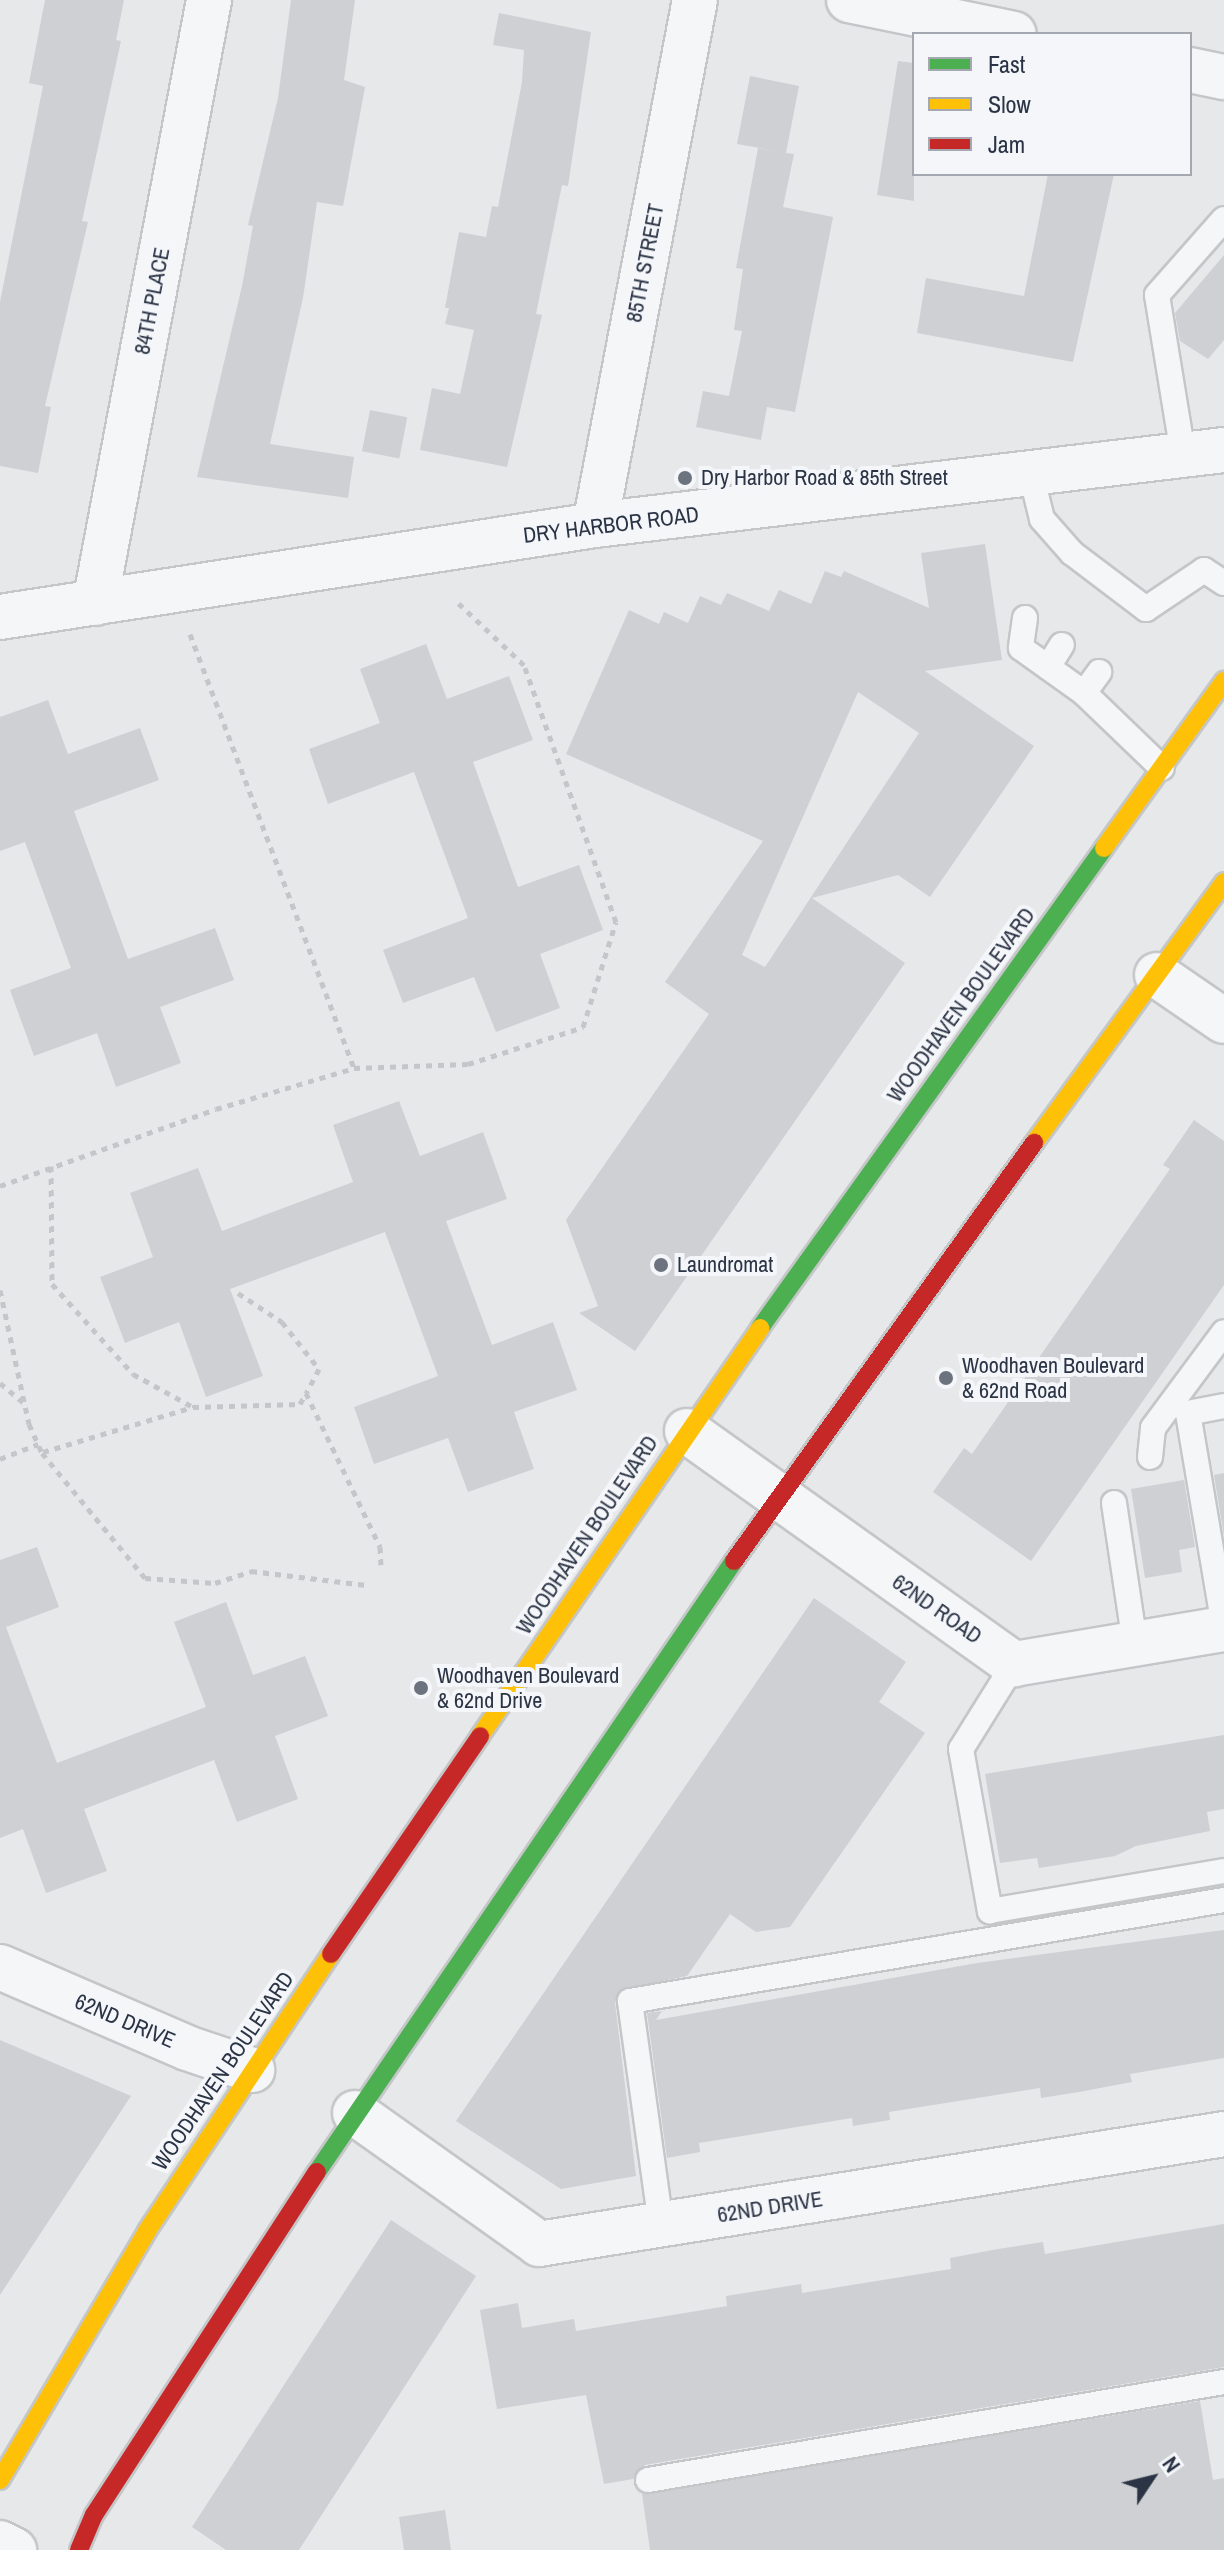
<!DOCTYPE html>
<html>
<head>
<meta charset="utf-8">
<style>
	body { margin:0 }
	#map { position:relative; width:1224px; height:2550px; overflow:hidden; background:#e6e8ea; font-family:"Archivo Narrow",sans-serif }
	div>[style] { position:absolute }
	.building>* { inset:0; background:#ced0d3; transform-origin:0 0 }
	.path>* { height:5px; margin-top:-2.5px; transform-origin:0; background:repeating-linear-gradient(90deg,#c5c6ca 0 6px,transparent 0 12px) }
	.roads { filter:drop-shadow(2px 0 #c4c6c8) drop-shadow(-2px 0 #c4c6c8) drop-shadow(0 2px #c4c6c8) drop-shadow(0 -2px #c4c6c8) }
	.lane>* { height:24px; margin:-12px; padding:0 12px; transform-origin:12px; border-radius:12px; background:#f5f6f7 }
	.street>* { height:44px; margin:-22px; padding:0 22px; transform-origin:22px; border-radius:22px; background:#f5f6f7 }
	.fast>* { height:18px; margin:-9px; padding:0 9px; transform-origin:9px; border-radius:9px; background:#4caf50 }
	.slow>* { height:18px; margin:-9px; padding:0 9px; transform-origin:9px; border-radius:9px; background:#ffc107 }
	.jam>* { height:18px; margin:-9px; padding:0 9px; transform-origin:9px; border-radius:9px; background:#c62828 }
	.dots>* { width:22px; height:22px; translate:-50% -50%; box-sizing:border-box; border:4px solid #f4f6f9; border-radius:50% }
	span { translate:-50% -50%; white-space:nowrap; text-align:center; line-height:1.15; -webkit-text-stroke:8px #f4f6f9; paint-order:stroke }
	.street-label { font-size:22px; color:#2b3445 }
	.poi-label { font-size:22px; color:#2b3445 }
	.left { translate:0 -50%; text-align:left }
	.legend { position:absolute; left:912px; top:32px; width:280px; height:144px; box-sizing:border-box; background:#f4f6f9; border:2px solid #a4a8b1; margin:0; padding:10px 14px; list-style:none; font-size:24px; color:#2b3445 }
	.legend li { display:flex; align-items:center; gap:16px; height:40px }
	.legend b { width:40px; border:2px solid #a4a8b1 }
	.north { position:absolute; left:1112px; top:2438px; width:80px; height:80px; -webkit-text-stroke:6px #f4f6f9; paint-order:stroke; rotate:55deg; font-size:22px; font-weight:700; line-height:32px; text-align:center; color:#2b3445 }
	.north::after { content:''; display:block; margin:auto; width:28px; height:36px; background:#2b3445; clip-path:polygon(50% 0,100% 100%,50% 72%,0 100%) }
</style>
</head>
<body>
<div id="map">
	<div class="building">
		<i style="clip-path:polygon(45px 0,124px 0,116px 40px,121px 41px,82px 221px,88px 222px,45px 406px,51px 407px,38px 473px,0 466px,0 302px,43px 86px,29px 83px)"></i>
		<i style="clip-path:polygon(291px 0,355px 0,344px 80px,365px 87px,343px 206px,317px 202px,303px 298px,270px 444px,354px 457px,348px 498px,197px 477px,242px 286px,253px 226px,248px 225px,278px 98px)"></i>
		<i style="clip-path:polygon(499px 13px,591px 32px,568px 186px,562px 185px,536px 314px,542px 315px,507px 467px,420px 450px,432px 388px,460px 394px,474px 330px,445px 324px,449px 308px,445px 308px,459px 232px,486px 237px,492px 206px,498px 207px,522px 82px,524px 50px,493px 45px)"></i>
		<i style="clip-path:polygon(898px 61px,914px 63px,914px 201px,877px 195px)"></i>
		<i style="clip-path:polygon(750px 76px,799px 86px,786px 153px,794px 154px,783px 207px,833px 217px,795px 412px,767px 407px,761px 440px,696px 427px,703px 391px,729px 396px,742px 331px,734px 330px,743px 269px,736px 268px,758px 148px,782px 152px,737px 144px)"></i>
		<i style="clip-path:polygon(1048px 174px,1114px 174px,1073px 362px,917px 333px,926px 278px,1024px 296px)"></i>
		<i style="clip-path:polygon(1224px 255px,1224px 340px,1208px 359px,1180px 341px,1175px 313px)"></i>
		<i style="left:370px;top:410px;width:38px;height:42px;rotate:11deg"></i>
		<i style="clip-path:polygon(evenodd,985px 544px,1002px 660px,925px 671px,1034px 746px,930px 897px,898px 875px,812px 898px,905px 963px,635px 1351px,579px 1313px,598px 1306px,566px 1220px,709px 1014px,665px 982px,763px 841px,566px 754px,629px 610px,659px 624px,664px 612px,688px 623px,700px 596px,721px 605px,727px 593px,769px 611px,779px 590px,811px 604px,825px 571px,841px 577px,844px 571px,929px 608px,921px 553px,985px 544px,858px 692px,919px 733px,765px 967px,742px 955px,858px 692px)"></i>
		<i style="clip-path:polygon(426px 644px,447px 699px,509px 676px,533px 740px,473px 762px,518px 887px,579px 865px,603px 930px,540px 954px,560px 1008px,496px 1032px,474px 977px,403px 1003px,383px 950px,468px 918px,414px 772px,328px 804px,309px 749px,380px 723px,360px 669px)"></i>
		<i style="clip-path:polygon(48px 700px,68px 754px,140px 728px,159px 780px,74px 811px,128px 959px,215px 928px,234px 980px,160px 1007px,181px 1063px,116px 1087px,97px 1033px,34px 1056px,10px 990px,71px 968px,25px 842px,0 851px,0 717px)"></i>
		<i style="clip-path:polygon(399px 1101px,420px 1156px,483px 1132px,507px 1199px,446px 1221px,492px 1345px,553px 1322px,577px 1390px,514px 1412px,534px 1469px,468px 1492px,448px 1438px,374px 1464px,354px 1407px,438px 1376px,385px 1232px,230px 1289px,263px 1376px,206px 1397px,179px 1322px,125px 1343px,100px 1277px,153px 1257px,130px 1193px,198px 1168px,222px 1231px,353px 1182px,333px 1125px)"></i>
		<i style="clip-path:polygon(1194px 1120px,1224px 1141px,1224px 1285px,1031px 1561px,933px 1492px,964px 1448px,972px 1454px,1170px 1169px,1163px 1165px)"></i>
		<i style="clip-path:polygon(1224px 1473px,1224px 1536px,1214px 1475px)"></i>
		<i style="clip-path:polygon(1184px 1480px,1195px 1547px,1179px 1550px,1182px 1572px,1145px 1578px,1131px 1489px)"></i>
		<i style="clip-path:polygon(37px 1547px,59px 1607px,6px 1627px,57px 1763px,206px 1707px,174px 1622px,226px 1602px,253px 1675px,305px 1656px,328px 1716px,275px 1736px,298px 1799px,237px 1822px,214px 1760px,84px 1809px,107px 1871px,46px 1893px,23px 1829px,0 1838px,0 1560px)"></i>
		<i style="clip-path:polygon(814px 1598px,906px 1662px,879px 1702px,925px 1733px,790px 1927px,756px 1932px,730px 1914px,687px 1976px,620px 1990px,615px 2003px,636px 2176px,561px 2189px,456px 2121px)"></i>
		<i style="clip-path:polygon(1224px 1735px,1224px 1809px,1207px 1812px,1210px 1831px,1136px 1846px,1115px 1856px,1039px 1868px,1037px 1858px,1000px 1863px,985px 1774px)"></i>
		<i style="clip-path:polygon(1224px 1930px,1224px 2058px,1130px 2074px,1132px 2082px,1079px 2092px,1041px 2098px,1040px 2088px,889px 2112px,890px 2120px,853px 2126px,852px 2118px,699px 2143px,700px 2152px,667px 2158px,647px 2013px,662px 2011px,656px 2020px,977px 1963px)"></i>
		<i style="clip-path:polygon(0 2040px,131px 2096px,0 2295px)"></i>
		<i style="clip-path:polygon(391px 2220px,476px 2276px,299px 2550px,226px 2550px,192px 2527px)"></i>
		<i style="clip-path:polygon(1224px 2224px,1224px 2367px,645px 2465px,633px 2479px,604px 2484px,586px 2395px,497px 2409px,480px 2310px,518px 2303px,522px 2328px,574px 2319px,576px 2331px,727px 2306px,726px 2296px,801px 2284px,802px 2293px,951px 2269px,950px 2258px,998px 2249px,1043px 2242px,1045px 2254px)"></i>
		<i style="clip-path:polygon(1200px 2401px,1213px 2480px,1224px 2478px,1224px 2550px,650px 2550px,642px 2494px)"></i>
		<i style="clip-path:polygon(445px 2510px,451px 2550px,404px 2550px,399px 2517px)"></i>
	</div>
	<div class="path">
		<i style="left:190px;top:634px;width:464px;rotate:69.3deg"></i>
		<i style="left:354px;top:1068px;width:114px;rotate:-2deg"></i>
		<i style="left:468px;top:1064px;width:121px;rotate:-17.8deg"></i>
		<i style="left:583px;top:1027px;width:110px;rotate:-72.6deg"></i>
		<i style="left:616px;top:922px;width:273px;rotate:-109.7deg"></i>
		<i style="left:524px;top:665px;width:96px;rotate:-136.7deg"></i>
		<i style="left:51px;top:1166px;width:118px;rotate:89.5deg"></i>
		<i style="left:52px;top:1284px;width:121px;rotate:48deg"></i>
		<i style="left:133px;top:1374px;width:68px;rotate:28.8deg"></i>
		<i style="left:193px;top:1407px;width:107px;rotate:-1.6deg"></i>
		<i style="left:300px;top:1404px;width:13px;rotate:-61deg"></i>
		<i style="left:0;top:1186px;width:229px;rotate:-19.6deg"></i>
		<i style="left:216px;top:1109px;width:144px;rotate:-16.5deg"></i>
		<i style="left:0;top:1290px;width:137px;rotate:77.8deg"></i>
		<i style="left:29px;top:1424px;width:32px;rotate:66deg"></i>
		<i style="left:42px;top:1453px;width:162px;rotate:50.5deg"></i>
		<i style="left:145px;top:1578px;width:70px;rotate:4.1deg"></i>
		<i style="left:215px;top:1583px;width:38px;rotate:-18deg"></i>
		<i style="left:251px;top:1571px;width:116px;rotate:6.9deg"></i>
		<i style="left:238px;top:1293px;width:53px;rotate:33.4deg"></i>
		<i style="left:282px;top:1322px;width:60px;rotate:51.8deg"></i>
		<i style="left:319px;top:1369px;width:27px;rotate:118deg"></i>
		<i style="left:306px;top:1393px;width:171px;rotate:64.3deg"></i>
		<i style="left:380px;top:1547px;width:18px;rotate:87deg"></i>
		<i style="left:0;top:1383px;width:31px;rotate:40deg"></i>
		<i style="left:43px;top:1452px;width:157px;rotate:-16.7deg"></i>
		<i style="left:0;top:1459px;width:41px;rotate:-21.5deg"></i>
	</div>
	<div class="roads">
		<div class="lane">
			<i style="left:1183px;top:454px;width:161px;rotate:-99.3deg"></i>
			<i style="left:1157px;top:295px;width:101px;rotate:-48.6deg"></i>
			<i style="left:1031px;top:474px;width:46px;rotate:76.3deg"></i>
			<i style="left:1042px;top:519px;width:45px;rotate:48.6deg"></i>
			<i style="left:1072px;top:553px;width:93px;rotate:37.1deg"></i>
			<i style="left:1146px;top:609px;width:70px;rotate:-33.9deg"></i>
			<i style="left:1204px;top:570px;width:24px;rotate:33deg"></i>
			<i style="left:1025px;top:618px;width:30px;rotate:98deg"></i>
			<i style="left:1021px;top:648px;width:77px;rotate:35.5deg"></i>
			<i style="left:1084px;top:693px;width:108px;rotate:43.9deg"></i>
			<i style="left:1048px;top:667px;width:26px;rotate:-58deg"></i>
			<i style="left:1084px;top:693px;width:26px;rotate:-54deg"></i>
			<i style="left:1224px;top:1406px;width:37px;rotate:169deg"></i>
			<i style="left:1188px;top:1413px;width:216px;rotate:80.4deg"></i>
			<i style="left:1150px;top:1457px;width:29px;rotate:-84deg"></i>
			<i style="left:1153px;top:1428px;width:119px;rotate:-53.5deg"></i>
			<i style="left:1114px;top:1503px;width:143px;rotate:81.5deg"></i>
			<i style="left:1014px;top:1664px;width:100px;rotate:121.9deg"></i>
			<i style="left:961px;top:1749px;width:165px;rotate:79.9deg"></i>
			<i style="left:990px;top:1911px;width:237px;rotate:-9.7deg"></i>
			<i style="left:661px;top:2225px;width:226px;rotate:-97.9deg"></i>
			<i style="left:630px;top:2001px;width:603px;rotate:-9.65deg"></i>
			<i style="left:648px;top:2480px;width:584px;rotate:-9.66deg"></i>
		</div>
		<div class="street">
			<i style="left:849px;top:0;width:168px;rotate:11.6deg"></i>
			<i style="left:1190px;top:70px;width:35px;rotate:12deg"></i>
			<i style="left:595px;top:525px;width:534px;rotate:-79.22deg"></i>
			<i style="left:95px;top:603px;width:614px;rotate:-79.29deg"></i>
			<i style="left:0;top:617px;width:602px;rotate:-8.79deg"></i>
			<i style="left:595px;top:525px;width:633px;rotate:-6.8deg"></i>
			<i style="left:1157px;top:975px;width:81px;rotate:34.5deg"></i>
			<i style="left:687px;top:1431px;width:402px;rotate:35.5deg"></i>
			<i style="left:1014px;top:1664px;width:213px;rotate:-9.5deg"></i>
			<i style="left:0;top:1967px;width:204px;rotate:23.4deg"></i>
			<i style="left:187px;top:2048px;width:69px;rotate:18.7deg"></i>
			<i style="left:355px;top:2113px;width:226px;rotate:35.4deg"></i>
			<i style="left:539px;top:2244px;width:694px;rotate:-9.12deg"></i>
			<i style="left:0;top:2543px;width:16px;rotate:27deg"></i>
		</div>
		<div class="fast">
			<i style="left:760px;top:1328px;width:591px;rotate:-54.37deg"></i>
			<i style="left:317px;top:2172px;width:740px;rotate:-55.69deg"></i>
		</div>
		<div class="slow">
			<i style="left:1104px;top:848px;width:206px;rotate:-54.3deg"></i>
			<i style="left:1034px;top:1143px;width:323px;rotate:-53.9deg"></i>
			<i style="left:480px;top:1736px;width:495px;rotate:-55.5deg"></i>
			<i style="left:0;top:2480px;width:289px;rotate:-59.4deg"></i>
			<i style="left:147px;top:2231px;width:333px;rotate:-56.4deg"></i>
		</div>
		<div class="jam">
			<i style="left:734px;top:1561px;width:515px;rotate:-54.33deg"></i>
			<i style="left:331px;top:1954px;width:264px;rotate:-55.6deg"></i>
			<i style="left:79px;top:2550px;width:38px;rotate:-67deg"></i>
			<i style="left:94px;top:2515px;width:409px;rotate:-57deg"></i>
		</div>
	</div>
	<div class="dots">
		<i style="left:685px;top:478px;background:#6c737f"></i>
		<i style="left:661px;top:1265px;background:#6c737f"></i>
		<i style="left:946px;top:1378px;background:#6c737f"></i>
		<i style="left:421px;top:1688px;background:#6c737f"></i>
	</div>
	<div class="street-label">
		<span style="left:645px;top:263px;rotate:-79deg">85TH STREET</span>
		<span style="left:152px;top:301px;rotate:-79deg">84TH PLACE</span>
		<span style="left:611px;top:525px;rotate:-7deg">DRY HARBOR ROAD</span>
		<span style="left:961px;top:1005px;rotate:-54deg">WOODHAVEN BOULEVARD</span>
		<span style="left:587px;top:1535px;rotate:-56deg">WOODHAVEN BOULEVARD</span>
		<span style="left:937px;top:1609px;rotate:35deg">62ND ROAD</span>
		<span style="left:125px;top:2021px;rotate:23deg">62ND DRIVE</span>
		<span style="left:223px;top:2071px;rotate:-56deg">WOODHAVEN BOULEVARD</span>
		<span style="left:770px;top:2207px;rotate:-9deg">62ND DRIVE</span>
	</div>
	<div class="poi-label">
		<span class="left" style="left:701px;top:478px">Dry Harbor Road &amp; 85th Street</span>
		<span class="left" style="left:677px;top:1265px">Laundromat</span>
		<span class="left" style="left:962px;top:1378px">Woodhaven Boulevard<br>&amp; 62nd Road</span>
		<span class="left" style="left:437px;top:1688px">Woodhaven Boulevard<br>&amp; 62nd Drive</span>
	</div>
	<ul class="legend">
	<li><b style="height:10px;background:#4caf50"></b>Fast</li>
	<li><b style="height:10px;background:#ffc107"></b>Slow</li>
	<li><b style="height:10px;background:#c62828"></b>Jam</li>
	</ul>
	<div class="north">N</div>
</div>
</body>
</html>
